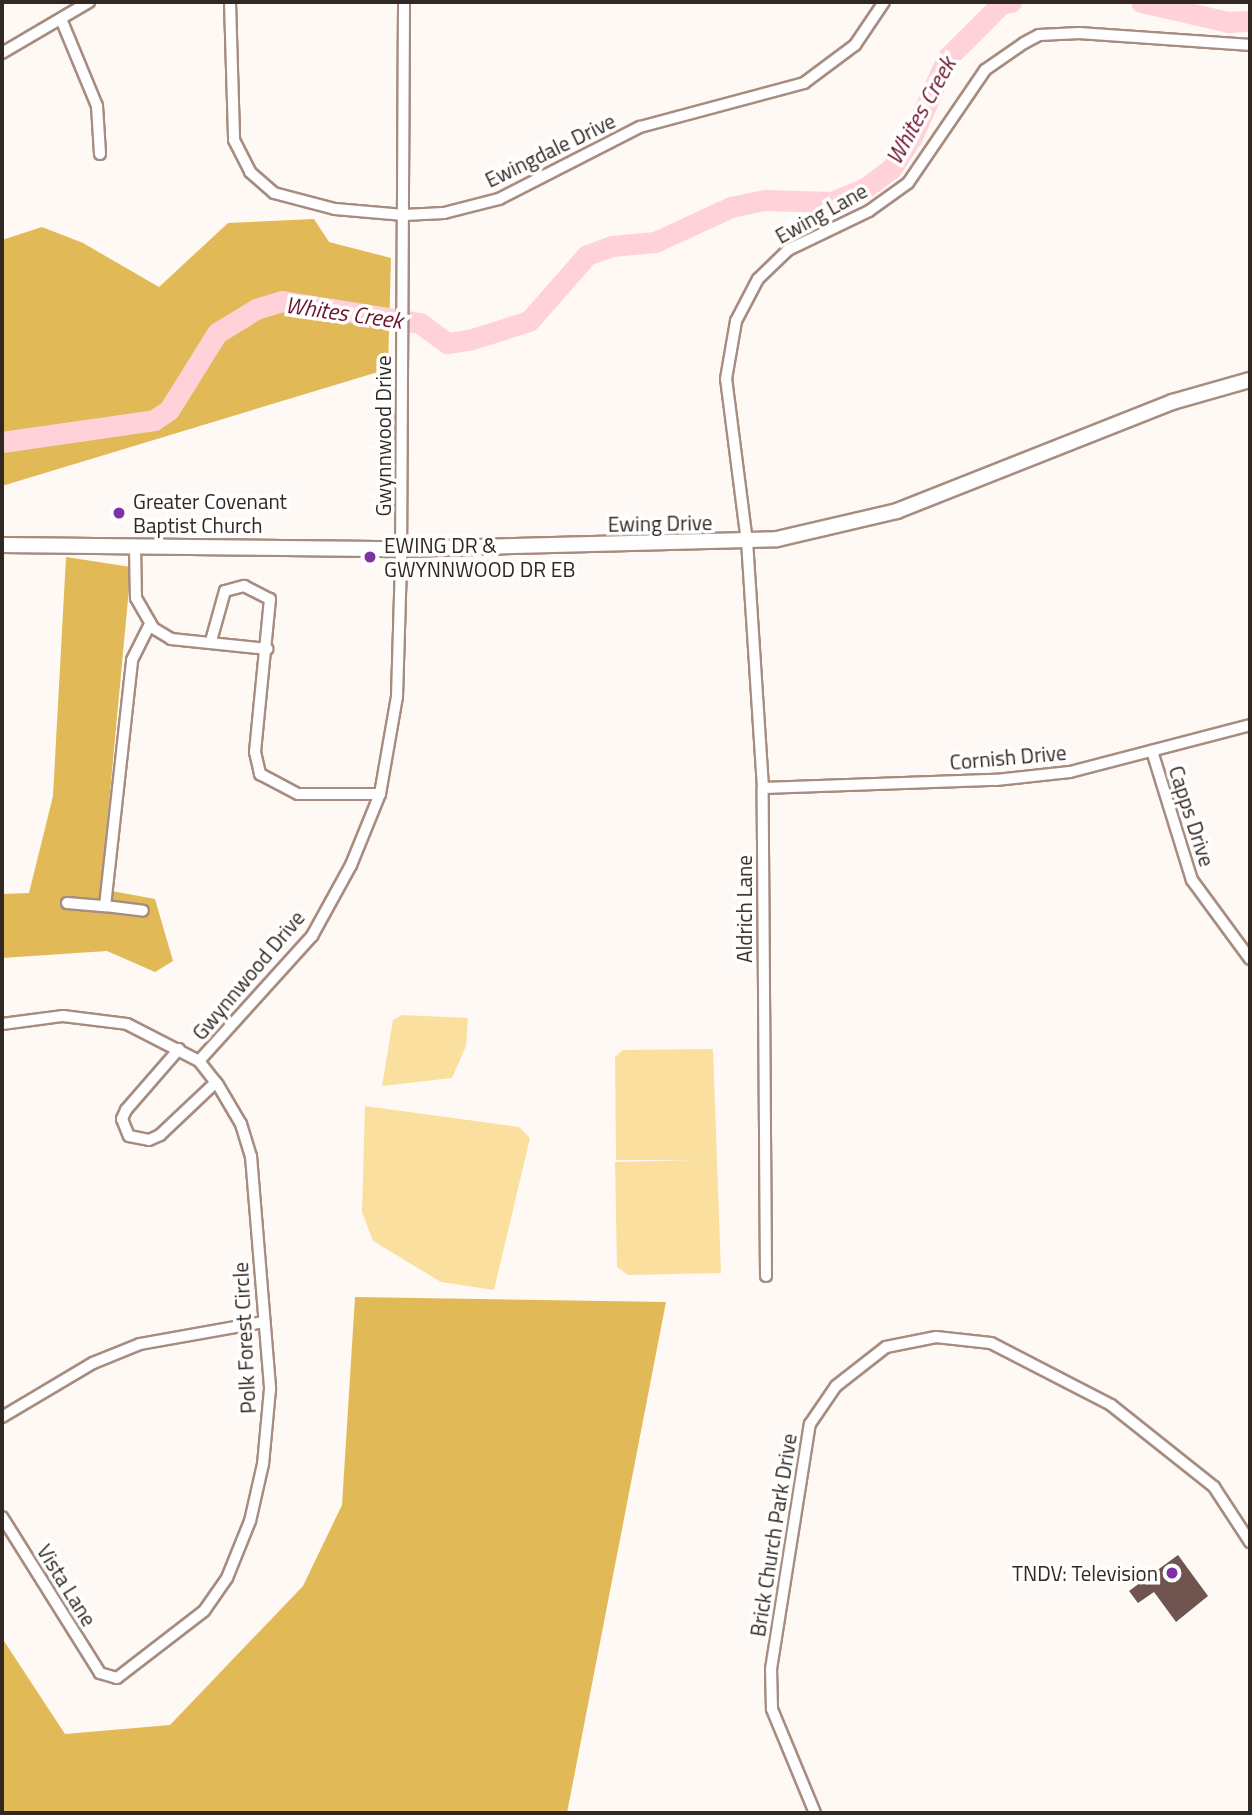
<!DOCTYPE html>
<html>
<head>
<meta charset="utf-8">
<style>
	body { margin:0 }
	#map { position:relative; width:1252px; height:1815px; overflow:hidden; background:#fff9f6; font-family:"Titillium Web",sans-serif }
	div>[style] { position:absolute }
	.green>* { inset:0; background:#fbdf9f }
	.forest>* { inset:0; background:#e1b957 }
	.river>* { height:21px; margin:-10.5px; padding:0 10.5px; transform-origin:10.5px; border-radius:10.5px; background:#fed2d8 }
	.building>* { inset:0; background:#705450 }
	.roads { filter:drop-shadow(2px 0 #a78d80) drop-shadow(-2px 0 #a78d80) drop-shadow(0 2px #a78d80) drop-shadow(0 -2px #a78d80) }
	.minor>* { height:10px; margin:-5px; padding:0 5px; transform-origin:5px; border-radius:5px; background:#fff }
	.tertiary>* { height:14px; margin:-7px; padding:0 7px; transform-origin:7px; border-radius:7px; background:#fff }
	.dots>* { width:19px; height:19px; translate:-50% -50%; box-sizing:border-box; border:4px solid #fff; border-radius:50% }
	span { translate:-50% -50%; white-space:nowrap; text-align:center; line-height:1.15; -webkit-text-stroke:7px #fff; paint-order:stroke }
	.street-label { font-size:21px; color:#322822 }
	.poi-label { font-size:21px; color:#322822 }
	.left { translate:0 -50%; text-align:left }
	.right { translate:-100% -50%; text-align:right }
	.water-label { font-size:23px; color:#6d132d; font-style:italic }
	.frame { position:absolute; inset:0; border:4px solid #322822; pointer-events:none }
</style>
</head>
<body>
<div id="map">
	<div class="green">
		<i style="clip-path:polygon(402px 1015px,468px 1018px,466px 1046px,452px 1078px,382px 1086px,393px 1020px)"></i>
		<i style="clip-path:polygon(713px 1049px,721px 1273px,628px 1275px,617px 1267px,615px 1162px,694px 1160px,616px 1160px,615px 1057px,623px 1050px)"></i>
		<i style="clip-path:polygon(365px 1106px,519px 1127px,530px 1138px,494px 1290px,441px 1282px,373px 1241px,362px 1212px)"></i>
	</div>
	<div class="forest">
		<i style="clip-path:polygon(314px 219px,329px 242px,391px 258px,388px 369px,2px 486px,2px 240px,42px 227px,83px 243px,159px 287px,228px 223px)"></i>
		<i style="clip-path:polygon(66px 557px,131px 567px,101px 889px,155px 899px,173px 961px,155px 972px,107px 951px,2px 958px,2px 894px,29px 893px,53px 796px)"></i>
		<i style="clip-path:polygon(355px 1297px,666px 1302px,567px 1813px,2px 1813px,2px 1638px,65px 1734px,170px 1725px,303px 1586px,342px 1505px)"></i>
	</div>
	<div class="river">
		<i style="left:1141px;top:2px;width:89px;rotate:12.9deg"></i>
		<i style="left:1228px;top:22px;width:22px;rotate:-3deg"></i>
		<i style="left:2px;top:442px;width:154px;rotate:-8.2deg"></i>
		<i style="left:154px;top:420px;width:18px;rotate:-34deg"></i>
		<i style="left:169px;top:410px;width:91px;rotate:-58.1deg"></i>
		<i style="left:217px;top:333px;width:46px;rotate:-31.6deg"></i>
		<i style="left:256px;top:309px;width:27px;rotate:-17deg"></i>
		<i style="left:282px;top:301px;width:140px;rotate:9.1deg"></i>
		<i style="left:420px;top:323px;width:34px;rotate:37deg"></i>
		<i style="left:447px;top:343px;width:22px;rotate:-8deg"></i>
		<i style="left:469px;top:340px;width:63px;rotate:-17.6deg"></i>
		<i style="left:529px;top:321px;width:88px;rotate:-48.7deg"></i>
		<i style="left:587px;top:255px;width:27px;rotate:-20deg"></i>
		<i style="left:612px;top:246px;width:43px;rotate:-5.3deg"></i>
		<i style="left:655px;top:242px;width:84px;rotate:-24.7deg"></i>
		<i style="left:731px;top:207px;width:35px;rotate:-12deg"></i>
		<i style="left:765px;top:200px;width:66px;rotate:1.7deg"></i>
		<i style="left:831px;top:202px;width:35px;rotate:-22deg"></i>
		<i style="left:864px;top:189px;width:34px;rotate:-37deg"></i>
		<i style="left:891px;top:169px;width:38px;rotate:-57deg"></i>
		<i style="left:912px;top:137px;width:86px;rotate:-66.1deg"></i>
		<i style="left:947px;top:58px;width:78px;rotate:-45deg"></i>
		<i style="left:1002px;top:3px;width:9px;rotate:-6deg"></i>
	</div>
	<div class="building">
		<i style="clip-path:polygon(1178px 1555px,1208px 1596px,1176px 1622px,1154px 1592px,1138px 1603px,1129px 1591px)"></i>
	</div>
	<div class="roads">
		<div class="minor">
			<i style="left:230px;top:2px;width:138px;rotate:88.3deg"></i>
			<i style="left:234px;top:140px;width:36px;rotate:63deg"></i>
			<i style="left:250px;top:172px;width:32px;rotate:41deg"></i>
			<i style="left:274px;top:193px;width:63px;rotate:14.7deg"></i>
			<i style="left:335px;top:209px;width:69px;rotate:5deg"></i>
			<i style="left:404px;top:215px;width:40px;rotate:-2.9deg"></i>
			<i style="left:444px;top:213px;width:57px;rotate:-14.3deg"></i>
			<i style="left:499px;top:199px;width:158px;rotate:-27.1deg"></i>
			<i style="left:640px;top:127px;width:170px;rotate:-15deg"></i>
			<i style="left:804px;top:83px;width:64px;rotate:-36.7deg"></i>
			<i style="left:855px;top:45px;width:52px;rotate:-56deg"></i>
			<i style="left:61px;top:19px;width:94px;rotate:67.5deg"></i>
			<i style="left:97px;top:106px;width:48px;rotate:86.4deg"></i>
			<i style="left:2px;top:53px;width:101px;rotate:-30.4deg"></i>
			<i style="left:135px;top:547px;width:51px;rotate:88.9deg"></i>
			<i style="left:136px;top:598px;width:34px;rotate:60deg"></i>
			<i style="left:153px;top:628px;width:21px;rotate:31deg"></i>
			<i style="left:171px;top:639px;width:97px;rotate:5.9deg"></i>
			<i style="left:211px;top:641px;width:52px;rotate:-74.4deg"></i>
			<i style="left:225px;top:591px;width:20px;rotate:-15deg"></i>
			<i style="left:244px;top:586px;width:29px;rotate:27deg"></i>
			<i style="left:270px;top:599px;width:154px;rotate:95.6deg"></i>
			<i style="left:255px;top:752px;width:23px;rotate:77deg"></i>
			<i style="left:260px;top:774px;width:43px;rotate:27.8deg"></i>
			<i style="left:298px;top:794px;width:82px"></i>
			<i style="left:1152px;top:751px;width:135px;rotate:72.8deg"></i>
			<i style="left:1192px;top:880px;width:98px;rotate:53.7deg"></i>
			<i style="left:763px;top:788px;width:233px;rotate:-2deg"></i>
			<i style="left:996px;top:780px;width:74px;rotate:-6.2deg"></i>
			<i style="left:1070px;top:772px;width:186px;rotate:-14.6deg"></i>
			<i style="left:67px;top:903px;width:38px;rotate:5deg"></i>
			<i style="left:105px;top:906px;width:247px;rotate:-83.7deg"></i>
			<i style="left:132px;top:660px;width:40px;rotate:-63.4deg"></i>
			<i style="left:105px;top:906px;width:38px;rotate:7deg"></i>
			<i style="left:2px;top:1024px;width:62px;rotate:-7.5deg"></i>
			<i style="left:63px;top:1016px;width:64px;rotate:7.1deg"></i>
			<i style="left:127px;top:1024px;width:81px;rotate:27.2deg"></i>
			<i style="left:199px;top:1061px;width:31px;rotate:52deg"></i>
			<i style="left:218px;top:1085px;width:45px;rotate:59.5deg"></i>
			<i style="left:241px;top:1124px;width:34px;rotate:73deg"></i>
			<i style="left:251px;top:1156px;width:234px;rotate:85.3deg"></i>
			<i style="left:270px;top:1389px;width:75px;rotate:95.3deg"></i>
			<i style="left:263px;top:1464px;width:58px;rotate:102.8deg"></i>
			<i style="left:250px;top:1521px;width:61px;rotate:112deg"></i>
			<i style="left:227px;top:1578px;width:40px;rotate:124.9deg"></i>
			<i style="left:204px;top:1611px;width:110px;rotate:142.4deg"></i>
			<i style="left:117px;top:1678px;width:18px;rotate:-164deg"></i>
			<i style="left:100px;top:1673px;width:184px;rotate:-122.1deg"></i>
			<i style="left:179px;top:1049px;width:81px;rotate:131deg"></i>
			<i style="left:126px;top:1110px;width:10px;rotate:114deg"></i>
			<i style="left:122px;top:1119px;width:18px;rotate:68deg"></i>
			<i style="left:129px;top:1136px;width:20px;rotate:11deg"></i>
			<i style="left:149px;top:1140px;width:12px;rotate:-24deg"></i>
			<i style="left:160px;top:1135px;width:77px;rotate:-43.4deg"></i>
			<i style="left:199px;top:1061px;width:169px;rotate:-47.9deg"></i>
			<i style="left:312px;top:936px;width:81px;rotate:-61.2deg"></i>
			<i style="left:351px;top:865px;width:77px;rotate:-67.8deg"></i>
			<i style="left:380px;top:794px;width:98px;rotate:-80.1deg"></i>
			<i style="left:397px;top:697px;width:135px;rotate:-88.3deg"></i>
			<i style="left:401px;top:562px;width:560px;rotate:-89.69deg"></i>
			<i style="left:766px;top:1276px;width:488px;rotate:-90.4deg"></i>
			<i style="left:763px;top:788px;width:247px;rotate:-93.7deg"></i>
			<i style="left:747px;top:542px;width:164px;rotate:-97.3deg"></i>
			<i style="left:726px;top:379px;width:59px;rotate:-80.2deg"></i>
			<i style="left:736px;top:321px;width:47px;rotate:-62.4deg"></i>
			<i style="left:758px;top:279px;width:42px;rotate:-44deg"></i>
			<i style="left:788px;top:250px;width:90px;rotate:-25.7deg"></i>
			<i style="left:869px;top:211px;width:48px;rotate:-35.7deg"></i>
			<i style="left:908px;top:183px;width:137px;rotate:-55.7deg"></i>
			<i style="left:985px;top:70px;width:47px;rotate:-34.7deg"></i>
			<i style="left:1024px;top:43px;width:17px;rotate:-28deg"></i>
			<i style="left:1039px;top:35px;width:41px;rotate:-2.8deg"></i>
			<i style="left:1080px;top:33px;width:170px;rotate:4deg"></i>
			<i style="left:2px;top:1417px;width:106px;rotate:-30.7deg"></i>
			<i style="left:93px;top:1363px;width:51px;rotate:-22deg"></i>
			<i style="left:140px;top:1344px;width:126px;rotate:-10.1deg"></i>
			<i style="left:815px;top:1813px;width:113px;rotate:-112.5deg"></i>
			<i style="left:772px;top:1709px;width:40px;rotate:-91.4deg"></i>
			<i style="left:771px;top:1669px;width:248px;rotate:-81deg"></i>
			<i style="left:810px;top:1424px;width:46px;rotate:-55.6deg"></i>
			<i style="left:836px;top:1386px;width:63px;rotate:-38deg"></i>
			<i style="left:886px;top:1347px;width:51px;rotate:-11.3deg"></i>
			<i style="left:936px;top:1337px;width:55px;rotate:6.2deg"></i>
			<i style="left:991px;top:1343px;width:135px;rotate:27.3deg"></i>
			<i style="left:1111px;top:1405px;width:132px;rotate:38.5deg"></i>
			<i style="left:1214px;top:1487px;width:66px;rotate:56.8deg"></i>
		</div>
		<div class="tertiary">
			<i style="left:2px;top:545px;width:399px;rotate:0.6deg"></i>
			<i style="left:401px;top:549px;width:376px;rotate:-1.5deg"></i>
			<i style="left:777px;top:539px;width:123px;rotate:-13.1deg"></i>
			<i style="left:897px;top:511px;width:296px;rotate:-21.6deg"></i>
			<i style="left:1172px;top:402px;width:81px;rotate:-15.8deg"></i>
		</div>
	</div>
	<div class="dots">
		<i style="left:119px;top:513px;background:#7e33a5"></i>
		<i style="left:370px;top:557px;background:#7e33a5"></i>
		<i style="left:1172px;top:1573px;background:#7e33a5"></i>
	</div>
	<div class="street-label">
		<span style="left:550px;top:150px;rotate:-26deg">Ewingdale Drive</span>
		<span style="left:821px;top:213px;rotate:-29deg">Ewing Lane</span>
		<span style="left:383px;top:436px;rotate:-90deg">Gwynnwood Drive</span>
		<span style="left:660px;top:523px;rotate:-1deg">Ewing Drive</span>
		<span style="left:1008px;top:757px;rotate:-5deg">Cornish Drive</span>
		<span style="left:1192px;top:816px;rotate:72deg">Capps Drive</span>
		<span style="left:744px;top:909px;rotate:-90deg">Aldrich Lane</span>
		<span style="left:248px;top:975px;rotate:-50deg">Gwynnwood Drive</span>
		<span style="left:244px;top:1338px;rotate:-93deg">Polk Forest Circle</span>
		<span style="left:773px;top:1535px;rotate:-81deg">Brick Church Park Drive</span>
		<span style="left:67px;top:1585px;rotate:58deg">Vista Lane</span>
	</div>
	<div class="poi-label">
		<span class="left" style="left:133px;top:513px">Greater Covenant<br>Baptist Church</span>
		<span class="left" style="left:384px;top:557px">EWING DR &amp;<br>GWYNNWOOD DR EB</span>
		<span class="right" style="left:1158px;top:1573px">TNDV: Television</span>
	</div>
	<div class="water-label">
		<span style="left:921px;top:111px;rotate:-61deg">Whites Creek</span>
		<span style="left:344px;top:313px;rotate:8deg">Whites Creek</span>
	</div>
	<div class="frame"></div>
</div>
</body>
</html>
